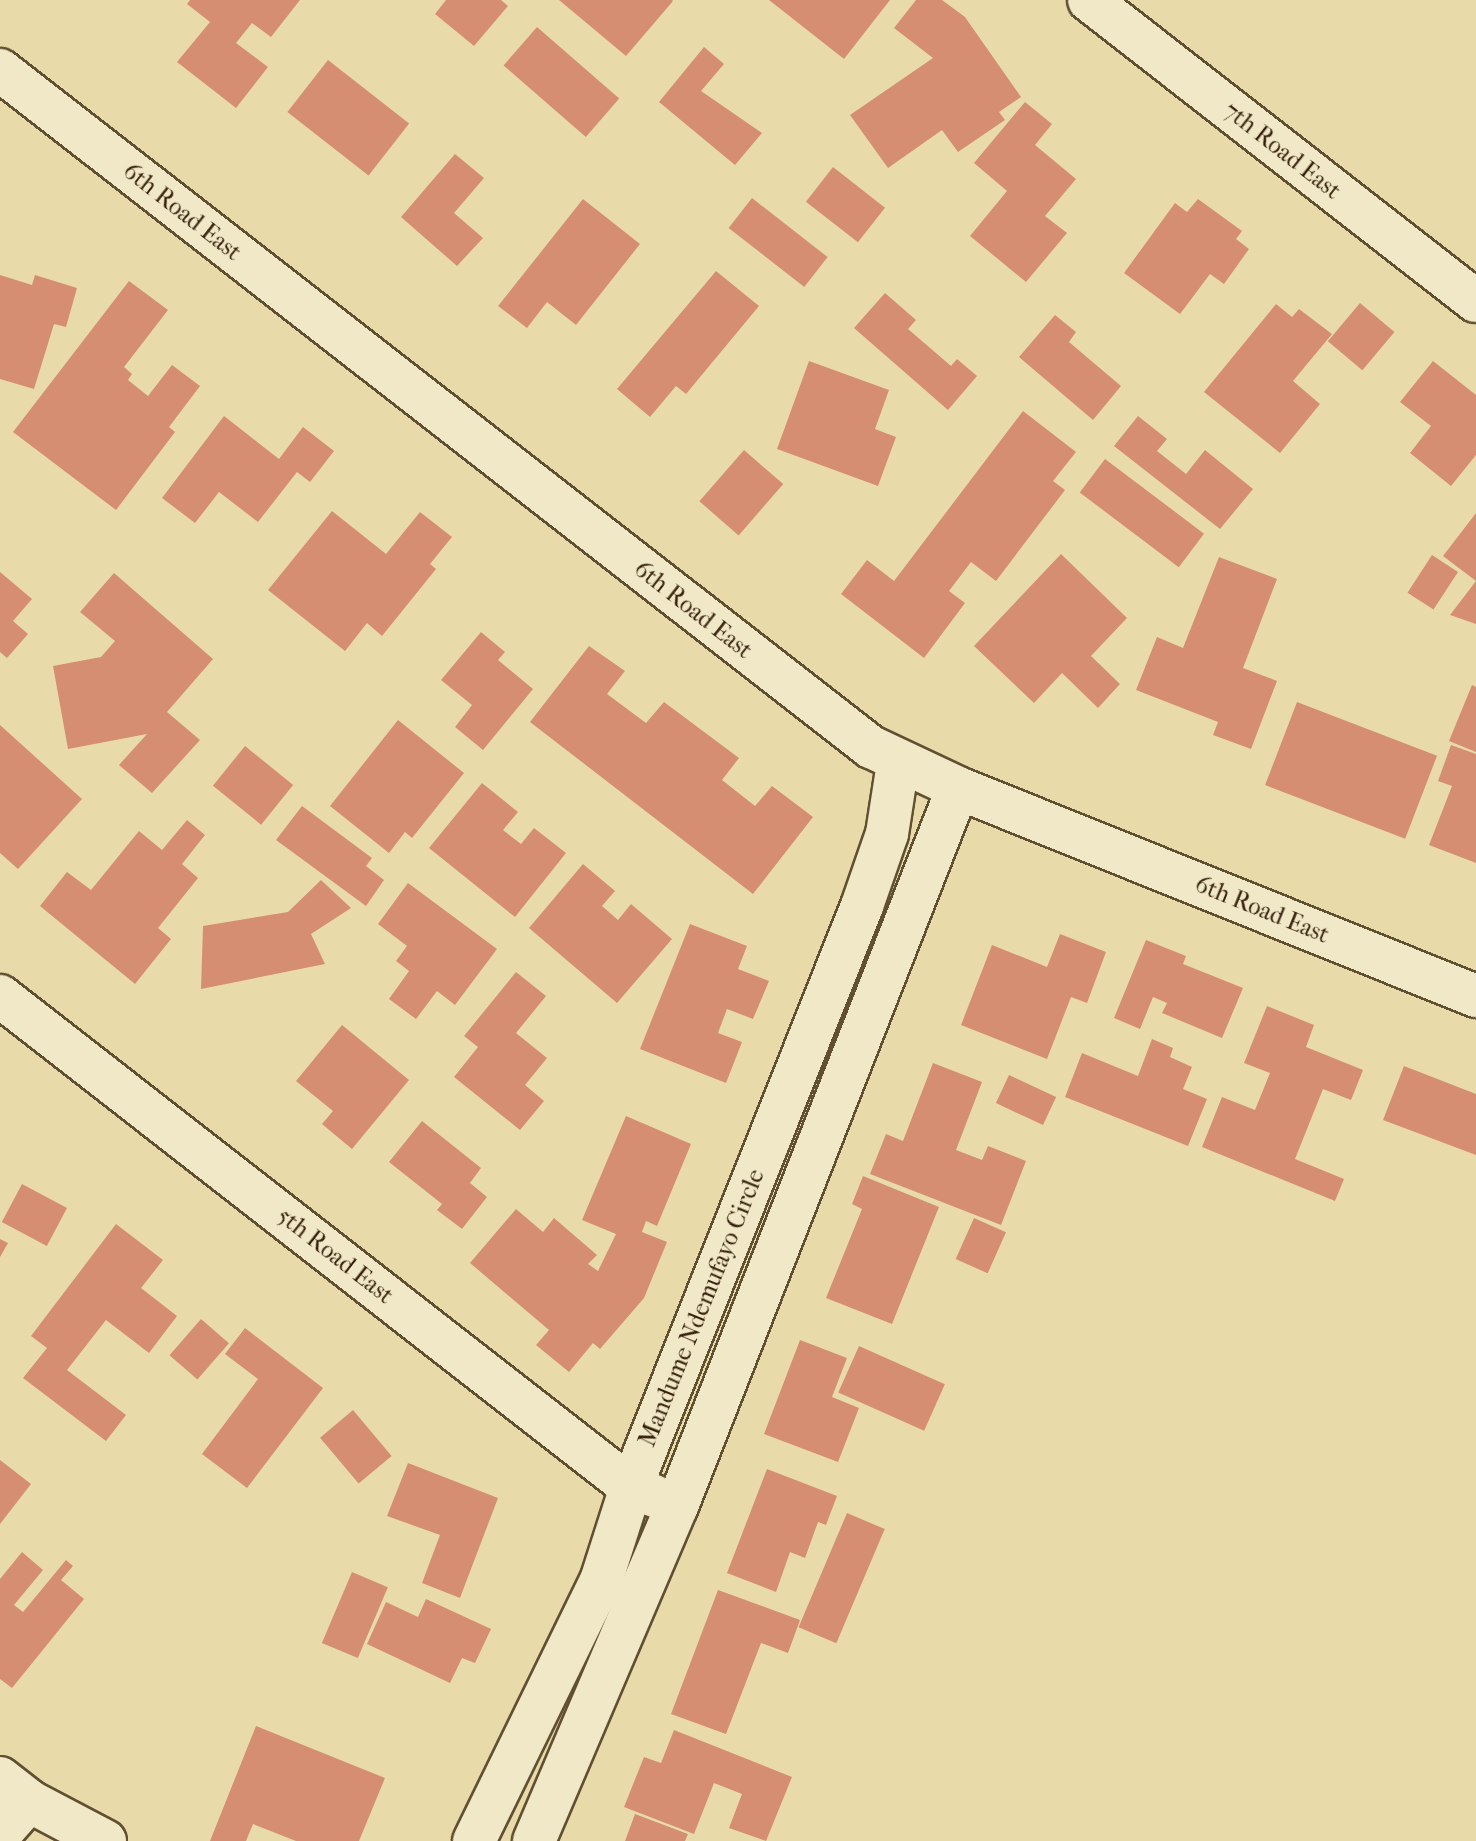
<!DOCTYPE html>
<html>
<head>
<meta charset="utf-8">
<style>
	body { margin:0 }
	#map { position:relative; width:1476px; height:1841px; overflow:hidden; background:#e8dba9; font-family:"IM FELL French Canon",serif }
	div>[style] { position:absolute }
	.building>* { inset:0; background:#d68e73; transform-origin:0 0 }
	.roads { filter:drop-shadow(2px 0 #614f32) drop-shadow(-2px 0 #614f32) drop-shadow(0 2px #614f32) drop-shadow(0 -2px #614f32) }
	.minor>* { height:42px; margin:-21px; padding:0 21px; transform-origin:21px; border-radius:21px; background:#f0e8c7 }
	span { translate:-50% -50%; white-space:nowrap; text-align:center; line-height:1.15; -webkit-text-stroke:8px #f0e8c7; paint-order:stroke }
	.street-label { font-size:24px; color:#34200a }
</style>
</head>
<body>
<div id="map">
	<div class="building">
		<i style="clip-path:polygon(190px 0,300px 0,271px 37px,252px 23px,236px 43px,268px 67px,236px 108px,177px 62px,210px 22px,187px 4px)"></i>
		<i style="clip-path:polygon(446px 0,501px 0,508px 6px,474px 46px,435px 14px)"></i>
		<i style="clip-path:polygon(559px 0,672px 0,673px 1px,626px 56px)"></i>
		<i style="clip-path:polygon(769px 0,890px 0,844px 59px)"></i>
		<i style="clip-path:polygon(916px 0,942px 0,965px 17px,1021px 97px,999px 112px,1005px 120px,958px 152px,942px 130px,888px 168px,850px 115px,933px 58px,894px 28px)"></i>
		<i style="left:537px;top:27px;width:109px;height:51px;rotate:41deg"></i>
		<i style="clip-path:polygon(704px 47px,724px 64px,701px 91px,762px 133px,735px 165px,659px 102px)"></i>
		<i style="left:328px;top:60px;width:103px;height:66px;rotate:38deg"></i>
		<i style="clip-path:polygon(1025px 102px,1052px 124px,1035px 145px,1076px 179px,1045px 216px,1067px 233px,1026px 282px,970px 236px,1007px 191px,974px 163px)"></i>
		<i style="clip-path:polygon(455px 154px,484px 178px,454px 213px,483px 238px,457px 266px,401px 217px)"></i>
		<i style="left:833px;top:167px;width:66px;height:44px;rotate:38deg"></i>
		<i style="left:752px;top:198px;width:96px;height:38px;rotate:38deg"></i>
		<i style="clip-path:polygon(583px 199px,640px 244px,576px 325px,547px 302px,527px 328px,498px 306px)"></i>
		<i style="clip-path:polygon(1198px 199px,1242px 231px,1236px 239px,1249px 249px,1224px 284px,1210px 274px,1180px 314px,1124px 273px,1175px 203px,1187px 212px)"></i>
		<i style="clip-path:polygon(716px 271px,759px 306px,686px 394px,676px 386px,650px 417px,617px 389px)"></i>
		<i style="clip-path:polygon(0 275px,32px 285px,35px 275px,77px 288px,66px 327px,54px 324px,34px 389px,0 379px)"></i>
		<i style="clip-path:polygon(129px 281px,168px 310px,124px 367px,132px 374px,128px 380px,148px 396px,172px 365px,200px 386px,169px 427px,175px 432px,116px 510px,13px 432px)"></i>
		<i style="clip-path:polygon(885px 293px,916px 320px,908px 329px,951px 366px,957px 359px,977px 376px,948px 410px,854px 328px)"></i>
		<i style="left:1360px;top:303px;width:45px;height:50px;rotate:40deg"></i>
		<i style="clip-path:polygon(1276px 304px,1292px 317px,1299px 309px,1332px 334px,1293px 381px,1320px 404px,1280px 453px,1204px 392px)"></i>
		<i style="clip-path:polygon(1055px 315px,1076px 332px,1069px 342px,1121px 386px,1093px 420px,1019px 357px)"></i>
		<i style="clip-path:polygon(809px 361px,889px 390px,875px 429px,896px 437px,878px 486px,777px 449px)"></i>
		<i style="clip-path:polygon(1433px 361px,1476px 395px,1476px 455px,1451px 486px,1410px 453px,1431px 426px,1400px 402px)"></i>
		<i style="clip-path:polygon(1023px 411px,1076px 452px,1053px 481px,1065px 490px,996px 581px,971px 562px,949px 591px,965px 603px,924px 658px,841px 594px,867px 560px,894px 581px)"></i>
		<i style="clip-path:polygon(224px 416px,279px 459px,303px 427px,334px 451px,310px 482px,297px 472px,258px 522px,219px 492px,195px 523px,162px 498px)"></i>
		<i style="clip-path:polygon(1138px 416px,1167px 439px,1157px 451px,1186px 474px,1205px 450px,1253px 489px,1220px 529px,1114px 446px)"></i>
		<i style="left:744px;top:450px;width:52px;height:68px;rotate:41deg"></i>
		<i style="left:1105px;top:459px;width:124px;height:42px;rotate:37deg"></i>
		<i style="clip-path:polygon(332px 511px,386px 554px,420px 512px,452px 537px,430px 564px,436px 569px,382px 636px,367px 623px,345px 651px,268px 590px)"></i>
		<i style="clip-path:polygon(1476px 513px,1476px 624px,1450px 615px,1476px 581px,1443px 556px)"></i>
		<i style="clip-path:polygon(1061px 554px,1127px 618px,1091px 656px,1120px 684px,1098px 708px,1062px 673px,1034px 703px,974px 646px)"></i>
		<i style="left:1432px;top:555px;width:31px;height:45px;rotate:33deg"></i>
		<i style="clip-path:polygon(1219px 557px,1277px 579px,1243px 668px,1277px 681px,1251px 749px,1213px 735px,1218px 722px,1136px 690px,1157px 637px,1183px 648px)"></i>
		<i style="clip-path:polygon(0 572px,32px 599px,13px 621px,28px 634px,7px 658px,0 652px)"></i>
		<i style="clip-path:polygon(114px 573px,213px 659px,167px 712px,200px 740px,152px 793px,119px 765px,147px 734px,68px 749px,53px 666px,101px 657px,115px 641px,80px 612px)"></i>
		<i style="clip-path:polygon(481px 632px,505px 652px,498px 660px,533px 689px,483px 750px,455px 727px,472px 705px,441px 680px)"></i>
		<i style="clip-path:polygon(589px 646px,625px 671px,607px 694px,646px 723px,664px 702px,739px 758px,722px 780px,755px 806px,772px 786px,813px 817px,753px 894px,530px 722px)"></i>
		<i style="clip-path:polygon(1472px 685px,1476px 687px,1476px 752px,1449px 741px)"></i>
		<i style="left:1297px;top:702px;width:150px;height:89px;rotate:21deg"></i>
		<i style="clip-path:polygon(398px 720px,464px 773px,412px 838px,405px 832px,389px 853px,330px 806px)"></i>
		<i style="clip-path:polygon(0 725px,82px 799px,18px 869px,0 853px)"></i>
		<i style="clip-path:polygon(1451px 745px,1476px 754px,1476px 863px,1429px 845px,1452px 786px,1438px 781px)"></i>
		<i style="left:245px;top:746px;width:62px;height:51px;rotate:39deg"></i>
		<i style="clip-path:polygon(482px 783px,518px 812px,503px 830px,521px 844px,534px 828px,566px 853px,515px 917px,429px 848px)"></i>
		<i style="clip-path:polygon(302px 806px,372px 858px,366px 866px,384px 880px,366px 906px,276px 840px)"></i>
		<i style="clip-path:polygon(187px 820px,205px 835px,182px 864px,198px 878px,158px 928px,171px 939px,135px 984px,40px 906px,67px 872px,91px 890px,139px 831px,162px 850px)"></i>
		<i style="clip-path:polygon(583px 864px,615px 891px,602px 906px,618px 920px,631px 904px,672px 939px,617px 1003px,529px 928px)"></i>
		<i style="clip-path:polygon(321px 880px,351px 908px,311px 934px,325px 964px,201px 989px,203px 926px,288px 912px)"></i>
		<i style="clip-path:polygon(408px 883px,497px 949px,455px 1005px,437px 991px,416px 1019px,389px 999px,409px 971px,396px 961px,407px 946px,378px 924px)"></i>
		<i style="clip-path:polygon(690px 924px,747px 946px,738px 969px,769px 981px,753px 1019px,727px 1009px,718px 1033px,742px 1042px,726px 1083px,640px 1049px)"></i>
		<i style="clip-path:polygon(1060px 934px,1106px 952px,1087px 1003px,1071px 997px,1047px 1059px,961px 1025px,992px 945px,1047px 967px)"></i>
		<i style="clip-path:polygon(1146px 940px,1186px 956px,1183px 964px,1243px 988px,1222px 1038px,1162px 1013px,1167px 1003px,1153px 997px,1140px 1029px,1114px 1018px)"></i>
		<i style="clip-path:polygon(516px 972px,546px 996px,516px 1033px,547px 1058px,525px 1085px,544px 1101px,520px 1130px,454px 1077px,478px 1047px,464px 1036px)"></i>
		<i style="clip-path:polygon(1267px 1006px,1314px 1025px,1306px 1047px,1363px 1070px,1351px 1100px,1323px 1089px,1295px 1159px,1344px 1179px,1335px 1201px,1202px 1147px,1222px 1097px,1255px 1110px,1270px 1073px,1244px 1063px)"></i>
		<i style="clip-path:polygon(342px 1025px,409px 1080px,352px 1149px,322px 1124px,333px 1111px,296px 1081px)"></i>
		<i style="clip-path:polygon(1152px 1039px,1173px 1048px,1170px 1057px,1192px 1067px,1183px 1089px,1207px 1099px,1188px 1146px,1065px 1097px,1082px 1053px,1138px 1076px)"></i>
		<i style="clip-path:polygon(933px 1063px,982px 1082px,956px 1150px,982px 1160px,988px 1146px,1026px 1161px,1001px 1225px,870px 1174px,886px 1134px,903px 1141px)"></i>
		<i style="clip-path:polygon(1404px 1066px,1476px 1094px,1476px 1155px,1383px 1120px)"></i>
		<i style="left:1009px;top:1075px;width:52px;height:31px;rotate:25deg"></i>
		<i style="clip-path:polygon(626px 1116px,691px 1144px,657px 1226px,646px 1221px,642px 1232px,667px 1242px,644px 1298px,600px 1349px,593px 1343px,569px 1372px,536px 1345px,549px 1330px,470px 1263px,516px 1209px,543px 1232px,554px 1218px,597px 1255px,588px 1264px,598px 1271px,616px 1234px,582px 1220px)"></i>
		<i style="clip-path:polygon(422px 1121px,481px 1168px,470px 1183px,487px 1197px,462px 1229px,437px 1210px,442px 1204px,389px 1162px)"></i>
		<i style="clip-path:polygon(863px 1176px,939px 1207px,892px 1324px,826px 1298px,862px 1209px,852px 1204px)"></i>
		<i style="left:22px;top:1184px;width:51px;height:43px;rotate:28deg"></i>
		<i style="left:974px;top:1218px;width:35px;height:45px;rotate:24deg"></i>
		<i style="clip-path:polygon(116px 1224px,163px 1260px,141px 1288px,177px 1316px,149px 1353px,106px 1320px,67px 1370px,126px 1415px,106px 1441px,23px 1378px,47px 1348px,31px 1336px)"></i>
		<i style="clip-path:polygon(0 1239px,8px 1243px,0 1257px)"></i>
		<i style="left:201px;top:1319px;width:37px;height:48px;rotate:41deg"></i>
		<i style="clip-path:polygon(245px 1328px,323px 1388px,247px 1488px,202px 1454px,258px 1379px,225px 1354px)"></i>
		<i style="clip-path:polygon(800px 1340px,847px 1358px,832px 1397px,859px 1408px,838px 1462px,764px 1434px)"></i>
		<i style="left:859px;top:1346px;width:94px;height:51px;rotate:24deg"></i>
		<i style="left:353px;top:1410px;width:60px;height:43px;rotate:50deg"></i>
		<i style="clip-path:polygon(0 1460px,31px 1484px,0 1524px)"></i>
		<i style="clip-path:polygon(408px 1463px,498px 1498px,460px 1598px,422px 1583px,440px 1535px,387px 1516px)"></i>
		<i style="clip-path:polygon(767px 1469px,837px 1496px,826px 1525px,818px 1522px,805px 1558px,790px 1552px,776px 1592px,727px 1573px)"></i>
		<i style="left:847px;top:1513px;width:41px;height:124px;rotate:23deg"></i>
		<i style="clip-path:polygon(22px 1552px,43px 1570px,14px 1605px,23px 1612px,66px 1560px,73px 1566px,61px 1580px,84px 1599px,12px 1688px,0 1679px,0 1579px)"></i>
		<i style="left:352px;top:1572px;width:39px;height:77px;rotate:23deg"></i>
		<i style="clip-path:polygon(718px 1590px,800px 1620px,788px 1653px,761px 1643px,726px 1734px,671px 1714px)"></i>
		<i style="clip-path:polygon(426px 1599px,491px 1629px,475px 1663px,462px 1658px,450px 1683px,367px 1644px,386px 1602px,418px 1617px)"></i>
		<i style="clip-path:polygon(256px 1726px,385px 1778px,359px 1841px,296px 1841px,253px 1824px,246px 1841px,210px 1841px)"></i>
		<i style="clip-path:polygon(674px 1730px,792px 1777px,766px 1841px,729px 1828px,742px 1794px,714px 1783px,694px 1834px,624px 1807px,644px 1757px,661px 1763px)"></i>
		<i style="clip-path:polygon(635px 1814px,688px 1834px,685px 1841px,625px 1841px)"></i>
	</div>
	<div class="roads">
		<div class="minor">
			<i style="left:1089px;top:0;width:490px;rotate:37.9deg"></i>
			<i style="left:0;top:70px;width:1103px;rotate:37.86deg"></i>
			<i style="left:871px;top:747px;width:96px;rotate:25.2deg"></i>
			<i style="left:958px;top:788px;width:558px;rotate:21.88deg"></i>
			<i style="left:0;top:996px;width:800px;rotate:37.89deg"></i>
			<i style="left:631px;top:1487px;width:25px;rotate:21deg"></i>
			<i style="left:0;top:1778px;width:37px;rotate:38deg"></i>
			<i style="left:29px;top:1801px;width:86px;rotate:27.8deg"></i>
			<i style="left:0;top:1834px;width:44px;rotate:-48.7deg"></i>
			<i style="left:474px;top:1841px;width:292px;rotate:-64deg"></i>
			<i style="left:602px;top:1578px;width:96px;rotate:-72.3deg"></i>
			<i style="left:631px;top:1487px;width:625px;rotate:-68.32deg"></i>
			<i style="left:862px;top:906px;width:76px;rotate:-70.9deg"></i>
			<i style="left:887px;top:834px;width:72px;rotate:-81.2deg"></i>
			<i style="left:534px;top:1841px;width:364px;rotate:-66.9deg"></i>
			<i style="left:677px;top:1506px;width:771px;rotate:-68.63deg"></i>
		</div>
	</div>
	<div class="street-label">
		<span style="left:1282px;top:151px;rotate:38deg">7th Road East</span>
		<span style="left:182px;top:212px;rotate:38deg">6th Road East</span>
		<span style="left:693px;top:610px;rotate:38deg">6th Road East</span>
		<span style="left:1262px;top:910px;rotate:22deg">6th Road East</span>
		<span style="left:335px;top:1256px;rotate:38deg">5th Road East</span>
		<span style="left:702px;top:1308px;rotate:-68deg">Mandume Ndemufayo Circle</span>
	</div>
</div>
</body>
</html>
